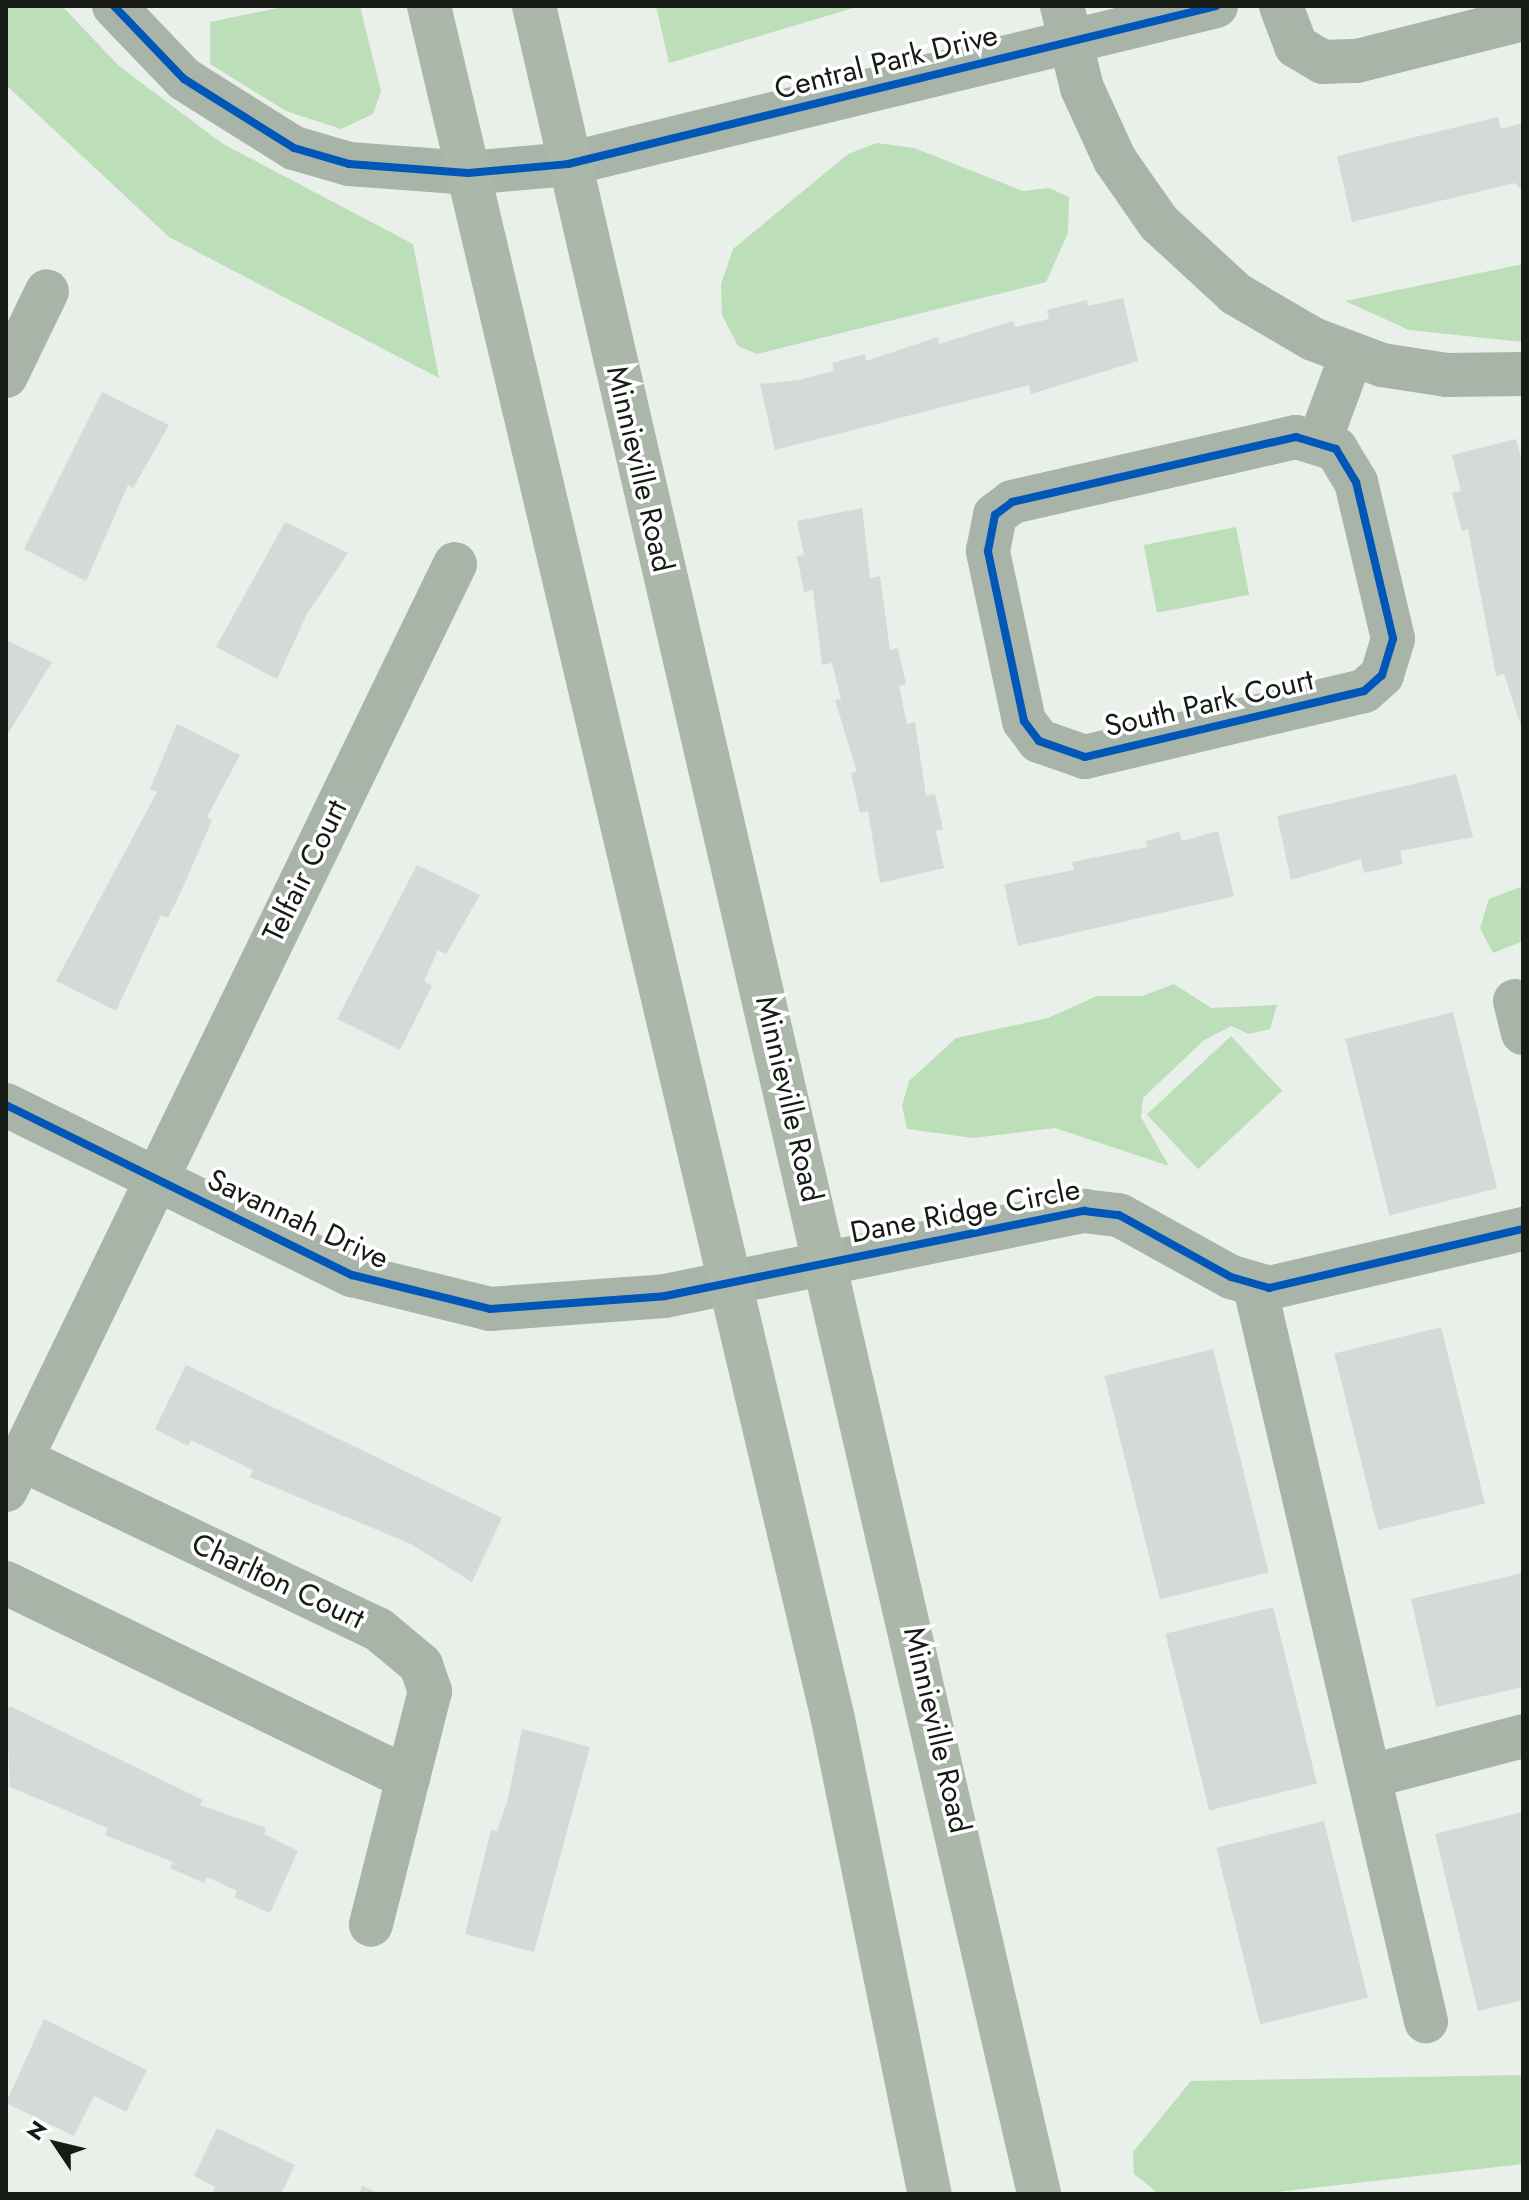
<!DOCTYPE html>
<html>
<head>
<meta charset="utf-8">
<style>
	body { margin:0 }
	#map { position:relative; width:1529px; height:2200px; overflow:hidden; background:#e9efe9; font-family:Jost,sans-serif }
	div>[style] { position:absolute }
	.green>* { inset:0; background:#bcdeb9; transform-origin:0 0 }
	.building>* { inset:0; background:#d5d9d9; transform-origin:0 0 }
	.minor>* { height:44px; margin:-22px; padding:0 22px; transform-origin:22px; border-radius:22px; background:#a9b4a8 }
	.major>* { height:44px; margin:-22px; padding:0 22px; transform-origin:22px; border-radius:22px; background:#abb7a9 }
	.cycleway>* { height:8px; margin:-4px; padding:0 4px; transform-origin:4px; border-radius:4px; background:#0057b8 }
	span { translate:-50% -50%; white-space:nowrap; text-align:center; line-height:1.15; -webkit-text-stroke:7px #fff; paint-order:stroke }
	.street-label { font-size:30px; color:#171b16 }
	.frame { position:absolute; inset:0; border:8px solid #171b16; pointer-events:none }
	.north { position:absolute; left:16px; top:2104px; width:80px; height:80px; -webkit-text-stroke:6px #fff; paint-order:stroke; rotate:305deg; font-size:22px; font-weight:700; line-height:32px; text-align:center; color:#171b16 }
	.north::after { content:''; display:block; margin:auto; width:28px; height:36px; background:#171b16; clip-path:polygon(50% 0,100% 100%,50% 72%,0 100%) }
</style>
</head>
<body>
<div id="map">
	<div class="green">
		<i style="clip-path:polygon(6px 6px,62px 6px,119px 66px,223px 144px,413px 244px,439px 378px,169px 237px,6px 85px)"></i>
		<i style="clip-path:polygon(288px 6px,360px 6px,381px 91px,373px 114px,341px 129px,286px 111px,210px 64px,210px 22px)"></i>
		<i style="clip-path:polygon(656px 6px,860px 6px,669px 63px)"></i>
		<i style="clip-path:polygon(877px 143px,914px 148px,1023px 191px,1049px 188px,1069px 197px,1068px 233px,1046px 282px,757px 354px,738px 346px,722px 315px,721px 284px,733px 249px,848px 154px)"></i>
		<i style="clip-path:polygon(1523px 264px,1523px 342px,1409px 330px,1345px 301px)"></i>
		<i style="left:1236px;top:527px;width:69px;height:94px;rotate:79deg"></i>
		<i style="clip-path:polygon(1523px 886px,1523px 941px,1493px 953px,1480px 928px,1489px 899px)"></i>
		<i style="clip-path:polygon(1174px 984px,1211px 1008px,1277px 1005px,1270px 1029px,1249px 1034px,1231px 1026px,1203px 1041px,1143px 1098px,1141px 1117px,1169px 1166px,1055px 1128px,973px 1138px,907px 1129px,902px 1106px,909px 1081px,956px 1038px,1048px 1018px,1097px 996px,1142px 996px)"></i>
		<i style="left:1231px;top:1036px;width:75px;height:115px;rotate:47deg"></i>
		<i style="clip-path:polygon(1523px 2075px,1523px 2164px,1258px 2194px,1159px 2194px,1134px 2174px,1133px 2152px,1191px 2081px)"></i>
	</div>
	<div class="building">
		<i style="clip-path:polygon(1498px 117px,1501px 129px,1523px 123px,1523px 192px,1515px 183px,1352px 222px,1337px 156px)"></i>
		<i style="clip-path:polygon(1123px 298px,1138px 361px,1031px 394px,1029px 385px,775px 450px,760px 384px,799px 380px,834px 371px,832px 363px,865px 354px,866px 361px,938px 337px,939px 344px,1013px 321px,1015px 327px,1049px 319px,1047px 310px,1087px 300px,1088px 306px)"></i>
		<i style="clip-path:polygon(102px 392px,169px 425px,133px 488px,128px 485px,86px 581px,24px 549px)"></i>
		<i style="clip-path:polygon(1516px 439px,1523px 465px,1522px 729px,1504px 674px,1496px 676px,1468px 529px,1462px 531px,1452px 493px,1461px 491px,1452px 455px)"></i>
		<i style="clip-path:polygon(862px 508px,870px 578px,880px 576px,890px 650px,898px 648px,906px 684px,899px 686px,907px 724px,915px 722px,926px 796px,935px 794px,943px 829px,936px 831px,944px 868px,880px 883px,868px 811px,860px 813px,851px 773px,857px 772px,835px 700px,841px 699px,832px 663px,822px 665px,813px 590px,804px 592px,797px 556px,804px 555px,797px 521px)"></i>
		<i style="clip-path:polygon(285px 522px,348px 553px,307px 614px,277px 679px,216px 647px)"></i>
		<i style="clip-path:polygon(6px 640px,52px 662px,6px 737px)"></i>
		<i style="clip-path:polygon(177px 724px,240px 755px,207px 817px,212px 820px,184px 885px,168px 918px,161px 915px,116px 1011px,56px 981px,157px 792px,150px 789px)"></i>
		<i style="clip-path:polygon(1456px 774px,1473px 837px,1400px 851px,1403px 864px,1364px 873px,1361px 859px,1291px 880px,1277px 816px)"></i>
		<i style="clip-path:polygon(1218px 831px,1234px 896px,1018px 946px,1004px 884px,1074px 870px,1072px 862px,1147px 847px,1146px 841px,1179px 832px,1182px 841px)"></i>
		<i style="clip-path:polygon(417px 865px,480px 895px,446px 954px,438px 950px,424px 981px,432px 986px,400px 1050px,337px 1019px)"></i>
		<i style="left:1453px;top:1012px;width:182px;height:111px;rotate:76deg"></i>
		<i style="left:1441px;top:1327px;width:182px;height:110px;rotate:76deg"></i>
		<i style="left:1213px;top:1349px;width:230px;height:112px;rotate:76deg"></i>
		<i style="clip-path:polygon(186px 1365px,502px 1518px,472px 1582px,411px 1544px,250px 1477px,253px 1470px,191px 1440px,188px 1446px,155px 1429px)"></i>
		<i style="clip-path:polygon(1523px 1573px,1523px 1687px,1436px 1707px,1411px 1599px)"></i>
		<i style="left:1273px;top:1607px;width:182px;height:111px;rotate:76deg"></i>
		<i style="clip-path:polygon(12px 1707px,203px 1800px,200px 1805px,266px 1828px,264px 1834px,298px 1851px,270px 1913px,234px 1897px,237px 1891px,207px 1877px,204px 1883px,170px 1868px,173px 1862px,105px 1835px,108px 1828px,10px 1787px,6px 1708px)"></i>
		<i style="clip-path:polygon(522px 1729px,590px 1747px,534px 1952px,465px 1934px,491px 1830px,497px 1831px,508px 1799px)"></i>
		<i style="clip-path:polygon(1523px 1812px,1523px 2000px,1478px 2011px,1435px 1834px)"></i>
		<i style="left:1324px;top:1821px;width:182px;height:111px;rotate:76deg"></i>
		<i style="clip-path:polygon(44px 2019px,147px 2070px,126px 2112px,94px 2096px,74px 2136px,6px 2103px)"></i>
		<i style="clip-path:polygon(217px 2128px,295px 2165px,281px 2194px,212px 2194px,215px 2187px,194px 2176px)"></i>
		<i style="clip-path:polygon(362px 2186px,380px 2194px,359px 2194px)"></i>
	</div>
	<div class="minor">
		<i style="left:114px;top:6px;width:101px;rotate:46.2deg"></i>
		<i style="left:184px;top:79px;width:130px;rotate:32.1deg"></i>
		<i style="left:294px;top:148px;width:57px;rotate:16.2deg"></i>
		<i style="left:349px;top:164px;width:119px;rotate:4.3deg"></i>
		<i style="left:468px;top:173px;width:100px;rotate:-5.1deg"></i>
		<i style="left:568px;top:164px;width:667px;rotate:-13.7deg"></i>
		<i style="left:1062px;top:6px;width:84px;rotate:76.3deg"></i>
		<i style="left:1082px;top:88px;width:79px;rotate:65.4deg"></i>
		<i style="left:1115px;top:160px;width:77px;rotate:55.1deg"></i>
		<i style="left:1159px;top:223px;width:105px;rotate:42.7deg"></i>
		<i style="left:1236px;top:294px;width:89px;rotate:30.3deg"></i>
		<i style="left:1313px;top:339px;width:74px;rotate:20.6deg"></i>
		<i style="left:1382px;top:365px;width:66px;rotate:8.7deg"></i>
		<i style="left:1447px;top:375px;width:76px;rotate:-0.8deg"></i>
		<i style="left:1281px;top:6px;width:43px;rotate:69.4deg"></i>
		<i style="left:1296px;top:46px;width:31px;rotate:31deg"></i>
		<i style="left:1323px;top:62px;width:34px;rotate:-2deg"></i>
		<i style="left:1357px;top:61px;width:171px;rotate:-14.2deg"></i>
		<i style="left:6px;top:376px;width:94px;rotate:-64.2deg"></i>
		<i style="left:1296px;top:437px;width:42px;rotate:16.7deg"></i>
		<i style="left:1336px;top:449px;width:39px;rotate:59deg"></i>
		<i style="left:1356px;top:482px;width:161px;rotate:76.7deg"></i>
		<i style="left:1393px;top:639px;width:38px;rotate:107deg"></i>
		<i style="left:1382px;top:675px;width:24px;rotate:138deg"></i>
		<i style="left:1364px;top:691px;width:287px;rotate:166.7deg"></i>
		<i style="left:1085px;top:757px;width:49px;rotate:-160.8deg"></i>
		<i style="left:1039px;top:741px;width:25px;rotate:-127deg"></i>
		<i style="left:1024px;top:721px;width:174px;rotate:-102deg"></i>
		<i style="left:988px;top:551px;width:37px;rotate:-79deg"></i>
		<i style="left:995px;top:515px;width:21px;rotate:-37deg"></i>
		<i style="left:1012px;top:502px;width:291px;rotate:-12.9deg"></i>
		<i style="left:1320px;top:440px;width:90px;rotate:-69.7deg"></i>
		<i style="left:1515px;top:1001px;width:33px;rotate:76deg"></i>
		<i style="left:6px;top:1105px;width:386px;rotate:26.2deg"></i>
		<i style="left:352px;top:1275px;width:142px;rotate:13.8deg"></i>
		<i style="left:490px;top:1309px;width:175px;rotate:-4.2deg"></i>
		<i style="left:665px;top:1296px;width:428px;rotate:-11.5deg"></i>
		<i style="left:1084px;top:1211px;width:35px;rotate:7deg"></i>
		<i style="left:1119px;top:1215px;width:128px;rotate:29deg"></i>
		<i style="left:1231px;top:1277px;width:40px;rotate:16deg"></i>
		<i style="left:1269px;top:1288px;width:261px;rotate:-13.1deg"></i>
		<i style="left:1255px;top:1287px;width:754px;rotate:76.89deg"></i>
		<i style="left:21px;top:1459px;width:395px;rotate:25.5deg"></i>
		<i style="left:378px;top:1629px;width:56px;rotate:39.9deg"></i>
		<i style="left:421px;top:1665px;width:28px;rotate:71deg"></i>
		<i style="left:430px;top:1691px;width:241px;rotate:104.2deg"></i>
		<i style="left:6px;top:1490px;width:1029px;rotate:-64.13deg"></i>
		<i style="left:6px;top:1583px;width:447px;rotate:25.9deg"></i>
		<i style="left:1371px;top:1776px;width:157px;rotate:-14.7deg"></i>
	</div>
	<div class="major">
		<i style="left:429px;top:6px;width:1760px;rotate:76.73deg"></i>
		<i style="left:833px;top:1719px;width:485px;rotate:78.5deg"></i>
		<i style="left:534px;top:6px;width:2246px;rotate:77deg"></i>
	</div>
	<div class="cycleway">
		<i style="left:114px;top:6px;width:101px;rotate:46.2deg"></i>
		<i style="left:184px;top:79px;width:130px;rotate:32.1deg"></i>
		<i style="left:294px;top:148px;width:57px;rotate:16.2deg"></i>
		<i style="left:349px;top:164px;width:119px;rotate:4.3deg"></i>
		<i style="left:468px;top:173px;width:100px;rotate:-5.1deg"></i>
		<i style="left:568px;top:164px;width:667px;rotate:-13.7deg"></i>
		<i style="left:1296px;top:437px;width:42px;rotate:16.7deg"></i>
		<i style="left:1336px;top:449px;width:39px;rotate:59deg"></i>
		<i style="left:1356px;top:482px;width:161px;rotate:76.7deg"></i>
		<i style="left:1393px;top:639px;width:38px;rotate:107deg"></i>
		<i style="left:1382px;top:675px;width:24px;rotate:138deg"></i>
		<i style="left:1364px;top:691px;width:287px;rotate:166.7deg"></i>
		<i style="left:1085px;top:757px;width:49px;rotate:-160.8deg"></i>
		<i style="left:1039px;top:741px;width:25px;rotate:-127deg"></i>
		<i style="left:1024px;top:721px;width:174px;rotate:-102deg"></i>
		<i style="left:988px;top:551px;width:37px;rotate:-79deg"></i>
		<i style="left:995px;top:515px;width:21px;rotate:-37deg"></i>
		<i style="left:1012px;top:502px;width:291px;rotate:-12.9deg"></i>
		<i style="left:6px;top:1105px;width:386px;rotate:26.2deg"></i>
		<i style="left:352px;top:1275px;width:142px;rotate:13.8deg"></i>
		<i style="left:490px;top:1309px;width:175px;rotate:-4.2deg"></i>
		<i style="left:665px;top:1296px;width:428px;rotate:-11.5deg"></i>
		<i style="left:1084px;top:1211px;width:35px;rotate:7deg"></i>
		<i style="left:1119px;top:1215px;width:128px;rotate:29deg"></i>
		<i style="left:1231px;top:1277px;width:40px;rotate:16deg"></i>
		<i style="left:1269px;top:1288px;width:261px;rotate:-13.1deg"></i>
	</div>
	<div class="street-label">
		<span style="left:886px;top:62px;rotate:-14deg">Central Park Drive</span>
		<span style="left:640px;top:469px;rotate:77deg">Minnieville Road</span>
		<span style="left:1209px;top:703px;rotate:-13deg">South Park Court</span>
		<span style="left:305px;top:871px;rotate:-64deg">Telfair Court</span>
		<span style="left:789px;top:1099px;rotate:77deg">Minnieville Road</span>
		<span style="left:965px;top:1211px;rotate:-11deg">Dane Ridge Circle</span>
		<span style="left:298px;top:1219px;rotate:25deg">Savannah Drive</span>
		<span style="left:278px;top:1581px;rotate:25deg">Charlton Court</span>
		<span style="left:937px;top:1730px;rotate:77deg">Minnieville Road</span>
	</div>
	<div class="frame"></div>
	<div class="north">N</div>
</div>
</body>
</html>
